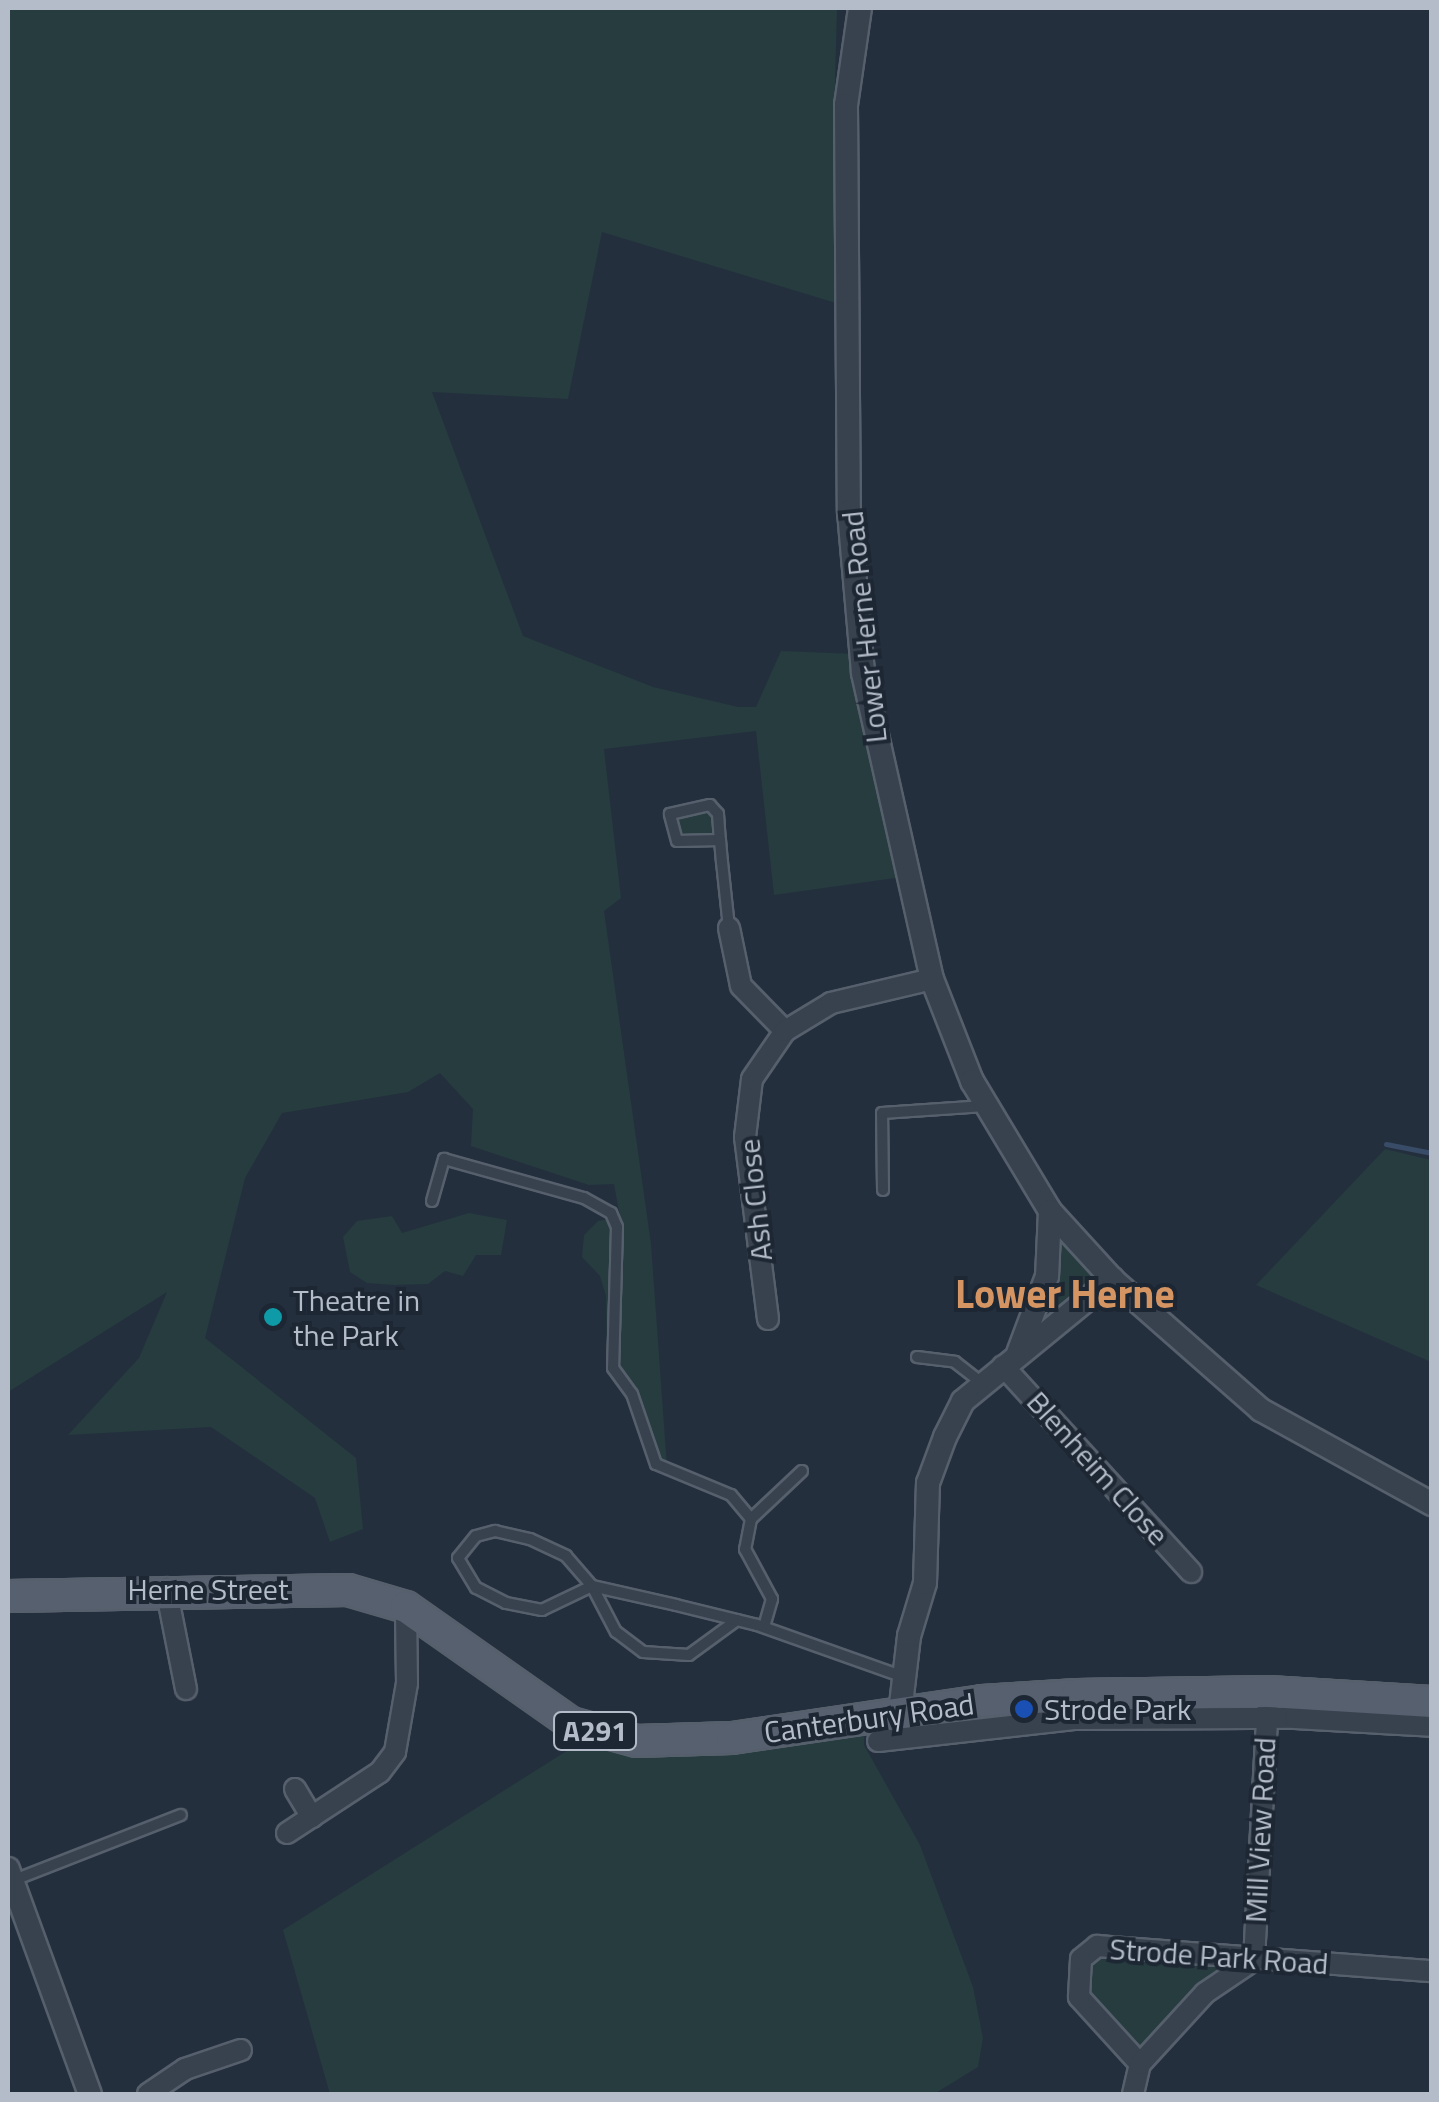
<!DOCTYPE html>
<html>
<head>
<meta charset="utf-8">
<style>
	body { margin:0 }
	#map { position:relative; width:1439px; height:2102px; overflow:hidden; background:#242f3e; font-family:"Titillium Web",sans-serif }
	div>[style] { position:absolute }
	.green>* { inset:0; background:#263c3f }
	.stream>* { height:5px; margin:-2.5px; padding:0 2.5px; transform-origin:2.5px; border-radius:2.5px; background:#394c67 }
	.roads { filter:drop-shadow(2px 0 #565f6c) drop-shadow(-2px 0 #565f6c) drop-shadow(0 2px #565f6c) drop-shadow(0 -2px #565f6c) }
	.service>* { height:10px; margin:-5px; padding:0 5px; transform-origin:5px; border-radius:5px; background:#38414e }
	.minor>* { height:20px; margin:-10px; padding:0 10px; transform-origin:10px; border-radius:10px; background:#38414e }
	.tertiary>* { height:22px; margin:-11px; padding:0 11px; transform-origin:11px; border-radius:11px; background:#38414e }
	.primary>* { height:30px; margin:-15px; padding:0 15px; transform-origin:15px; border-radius:15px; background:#56606e }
	.dots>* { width:28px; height:28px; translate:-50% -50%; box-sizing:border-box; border:5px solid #1d2633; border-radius:50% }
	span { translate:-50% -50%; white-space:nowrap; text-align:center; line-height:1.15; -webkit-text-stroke:8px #1d2633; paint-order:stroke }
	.shield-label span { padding:2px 8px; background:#1d2633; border:2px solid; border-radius:8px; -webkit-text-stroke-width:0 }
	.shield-label { font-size:28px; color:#b4bcc9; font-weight:700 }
	.street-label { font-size:30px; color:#b4bcc9 }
	.poi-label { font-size:30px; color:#b4bcc9 }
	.left { translate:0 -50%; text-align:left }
	.district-label { font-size:40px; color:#d59563; font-weight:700 }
	.frame { position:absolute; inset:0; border:10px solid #b4bcc9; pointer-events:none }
</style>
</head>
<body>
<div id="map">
	<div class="green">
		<i style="clip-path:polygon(8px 8px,837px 8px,833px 157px,839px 304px,602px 232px,568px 399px,432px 392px,523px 636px,653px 687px,738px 707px,756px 707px,781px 651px,857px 654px,916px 875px,774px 895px,756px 731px,604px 749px,621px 898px,604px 911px,651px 1244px,667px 1467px,656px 1464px,659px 1452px,646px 1447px,646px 1414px,607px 1359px,606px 1296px,600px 1276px,582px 1257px,584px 1235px,598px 1221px,620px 1217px,614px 1184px,589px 1185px,471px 1146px,473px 1109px,440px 1073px,408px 1092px,282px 1113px,245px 1178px,205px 1338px,356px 1458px,363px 1529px,330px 1542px,315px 1498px,211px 1427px,68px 1435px,139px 1358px,167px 1292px,8px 1392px)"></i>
		<i style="clip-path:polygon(710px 805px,720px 840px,677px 841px,670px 814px,675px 808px)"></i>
		<i style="clip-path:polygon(1385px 1149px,1431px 1160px,1431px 1362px,1256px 1285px)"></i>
		<i style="clip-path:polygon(1050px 1211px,1112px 1279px,1018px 1353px)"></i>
		<i style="clip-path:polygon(469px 1213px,507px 1220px,501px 1255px,476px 1255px,463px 1276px,445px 1271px,428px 1284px,394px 1285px,367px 1283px,350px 1272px,343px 1237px,357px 1221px,392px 1216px,402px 1233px)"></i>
		<i style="clip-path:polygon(865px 1717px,864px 1745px,920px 1845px,973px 1987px,983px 2038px,978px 2067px,934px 2094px,330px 2094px,283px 1930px,584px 1740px)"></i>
		<i style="clip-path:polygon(1097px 1946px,1254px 1960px,1140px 2064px,1079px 1997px)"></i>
	</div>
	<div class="stream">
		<i style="left:1386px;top:1144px;width:47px;rotate:11.1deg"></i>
	</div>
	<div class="roads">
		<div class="service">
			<i style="left:720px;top:840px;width:43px;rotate:178.7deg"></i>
			<i style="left:677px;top:841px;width:28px;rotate:-105deg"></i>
			<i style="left:670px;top:814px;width:41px;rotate:-12.7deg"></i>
			<i style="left:710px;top:805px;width:12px;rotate:48deg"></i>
			<i style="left:718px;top:814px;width:26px;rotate:86deg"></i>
			<i style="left:720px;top:840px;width:22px;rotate:85deg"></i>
			<i style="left:722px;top:862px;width:66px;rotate:83.9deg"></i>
			<i style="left:883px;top:1190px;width:77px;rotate:-90.7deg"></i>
			<i style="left:882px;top:1113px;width:103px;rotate:-3.9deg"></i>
			<i style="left:432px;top:1201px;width:44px;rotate:-74.1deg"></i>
			<i style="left:444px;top:1159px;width:145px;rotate:15.6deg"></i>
			<i style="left:584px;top:1198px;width:31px;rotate:29deg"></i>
			<i style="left:611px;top:1213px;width:15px;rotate:67deg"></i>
			<i style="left:617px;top:1227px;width:141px;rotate:91.6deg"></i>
			<i style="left:613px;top:1368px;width:32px;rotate:54deg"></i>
			<i style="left:632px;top:1394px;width:74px;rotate:71.1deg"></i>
			<i style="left:656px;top:1464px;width:81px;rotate:22.5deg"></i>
			<i style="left:731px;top:1495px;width:31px;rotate:50deg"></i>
			<i style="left:751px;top:1519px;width:31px;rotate:101deg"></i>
			<i style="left:745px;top:1549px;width:57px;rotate:61.6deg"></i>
			<i style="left:772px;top:1599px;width:29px;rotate:106deg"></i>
			<i style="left:917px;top:1357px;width:38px;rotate:7deg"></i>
			<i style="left:955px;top:1362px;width:34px;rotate:38deg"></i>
			<i style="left:751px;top:1519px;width:70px;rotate:-43.3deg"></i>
			<i style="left:737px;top:1620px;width:59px;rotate:143.9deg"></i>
			<i style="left:689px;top:1655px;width:46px;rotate:-176.3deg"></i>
			<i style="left:643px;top:1652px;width:34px;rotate:-143deg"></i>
			<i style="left:616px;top:1632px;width:52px;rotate:-117.6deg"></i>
			<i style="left:592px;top:1586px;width:55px;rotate:154.4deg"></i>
			<i style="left:542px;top:1610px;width:37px;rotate:-169deg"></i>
			<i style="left:506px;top:1603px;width:34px;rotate:-153deg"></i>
			<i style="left:476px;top:1588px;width:35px;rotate:-121deg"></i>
			<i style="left:458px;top:1558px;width:28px;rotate:-51deg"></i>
			<i style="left:476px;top:1536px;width:20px;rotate:-15deg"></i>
			<i style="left:495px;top:1531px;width:36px;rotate:13deg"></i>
			<i style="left:530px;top:1539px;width:40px;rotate:25deg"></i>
			<i style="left:566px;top:1556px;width:40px;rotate:49deg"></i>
			<i style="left:592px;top:1586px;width:86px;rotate:12.7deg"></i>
			<i style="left:676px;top:1605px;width:83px;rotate:13.9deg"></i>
			<i style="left:757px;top:1625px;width:153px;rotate:19.5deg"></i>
			<i style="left:14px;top:1880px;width:179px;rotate:-21.3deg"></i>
		</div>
		<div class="minor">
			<i style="left:729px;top:928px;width:59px;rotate:78.3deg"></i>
			<i style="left:741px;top:986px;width:63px;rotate:45.6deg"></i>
			<i style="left:768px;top:1319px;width:183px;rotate:-97.2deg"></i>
			<i style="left:745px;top:1137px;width:58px;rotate:-83.1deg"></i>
			<i style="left:752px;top:1079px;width:58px;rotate:-55.5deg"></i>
			<i style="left:785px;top:1031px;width:54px;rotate:-31.3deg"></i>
			<i style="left:831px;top:1003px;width:104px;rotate:-13.4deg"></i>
			<i style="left:1003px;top:1366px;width:279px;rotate:47.6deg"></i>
			<i style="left:166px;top:1588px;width:103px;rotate:78.8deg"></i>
			<i style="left:878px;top:1741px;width:197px;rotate:-6.4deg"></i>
			<i style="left:1074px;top:1719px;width:221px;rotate:-0.3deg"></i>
			<i style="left:1295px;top:1718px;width:137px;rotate:3.3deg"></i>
			<i style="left:295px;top:1789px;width:33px;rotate:59deg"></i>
			<i style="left:287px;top:1833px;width:111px;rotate:-33.3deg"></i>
			<i style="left:380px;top:1772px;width:25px;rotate:-53deg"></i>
			<i style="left:395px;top:1752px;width:70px;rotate:-80.1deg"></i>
			<i style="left:407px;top:1683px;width:76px;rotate:-90.8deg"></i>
			<i style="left:1140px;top:2064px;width:91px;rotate:-132.3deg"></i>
			<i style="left:1079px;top:1997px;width:38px;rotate:-87deg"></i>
			<i style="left:1081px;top:1959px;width:21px;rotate:-39deg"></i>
			<i style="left:1097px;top:1946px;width:336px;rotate:4.3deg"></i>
			<i style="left:148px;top:2094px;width:45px;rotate:-34deg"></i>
			<i style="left:185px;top:2069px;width:59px;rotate:-18.7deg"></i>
			<i style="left:1133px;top:2094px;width:31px;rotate:-77deg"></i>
			<i style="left:1140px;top:2064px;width:96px;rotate:-47.5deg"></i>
			<i style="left:1205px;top:1993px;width:59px;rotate:-34deg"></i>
			<i style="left:1254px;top:1960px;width:256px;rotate:-86.9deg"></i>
		</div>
		<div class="tertiary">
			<i style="left:860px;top:8px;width:98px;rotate:98.2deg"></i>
			<i style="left:846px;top:105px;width:407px;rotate:89.6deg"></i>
			<i style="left:849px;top:512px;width:162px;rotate:85deg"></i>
			<i style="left:863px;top:673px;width:314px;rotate:77.3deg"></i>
			<i style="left:932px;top:979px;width:110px;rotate:68.6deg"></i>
			<i style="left:972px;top:1081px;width:152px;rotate:59deg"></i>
			<i style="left:1050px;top:1211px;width:65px;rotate:92.6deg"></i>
			<i style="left:1047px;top:1276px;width:82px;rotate:110.6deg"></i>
			<i style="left:1050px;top:1211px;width:92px;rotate:47.6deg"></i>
			<i style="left:1112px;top:1279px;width:198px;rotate:41.3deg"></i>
			<i style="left:1261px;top:1410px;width:195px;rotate:28.8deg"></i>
			<i style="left:900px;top:1713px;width:78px;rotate:-83.3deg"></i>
			<i style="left:909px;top:1636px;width:55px;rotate:-73.2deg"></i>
			<i style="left:925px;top:1583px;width:100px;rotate:-88.3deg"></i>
			<i style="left:928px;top:1483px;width:49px;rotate:-69.7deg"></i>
			<i style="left:945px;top:1437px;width:40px;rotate:-63.4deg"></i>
			<i style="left:963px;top:1401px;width:193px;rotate:-39.3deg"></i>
			<i style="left:8px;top:1869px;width:239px;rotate:70deg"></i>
		</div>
		<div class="primary">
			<i style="left:8px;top:1596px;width:340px;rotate:-1deg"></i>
			<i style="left:348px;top:1590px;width:60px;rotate:16.3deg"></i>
			<i style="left:406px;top:1607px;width:202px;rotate:35.1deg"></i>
			<i style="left:571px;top:1723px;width:68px;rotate:15.3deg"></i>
			<i style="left:637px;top:1741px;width:95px;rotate:-1.8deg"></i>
			<i style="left:732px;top:1738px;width:253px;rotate:-8.4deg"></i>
			<i style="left:982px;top:1701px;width:95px;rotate:-3.6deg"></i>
			<i style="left:1077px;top:1695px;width:192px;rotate:-0.9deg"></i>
			<i style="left:1269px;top:1692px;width:163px;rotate:3.5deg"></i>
		</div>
	</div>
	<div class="dots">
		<i style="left:273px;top:1317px;background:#0f9aa8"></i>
		<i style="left:1024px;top:1709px;background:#1a4fb4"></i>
	</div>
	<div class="shield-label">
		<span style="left:595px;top:1731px">A291</span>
	</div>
	<div class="street-label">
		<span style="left:864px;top:627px;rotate:-96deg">Lower Herne Road</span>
		<span style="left:755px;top:1200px;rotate:-96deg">Ash Close</span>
		<span style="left:1098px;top:1468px;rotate:48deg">Blenheim Close</span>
		<span style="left:208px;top:1589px">Herne Street</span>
		<span style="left:869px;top:1718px;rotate:-8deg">Canterbury Road</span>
		<span style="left:1260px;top:1830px;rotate:-87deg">Mill View Road</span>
		<span style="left:1219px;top:1956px;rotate:4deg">Strode Park Road</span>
	</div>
	<div class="poi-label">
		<span class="left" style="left:293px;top:1317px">Theatre in<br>the Park</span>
		<span class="left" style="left:1044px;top:1709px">Strode Park</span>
	</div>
	<div class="district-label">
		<span style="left:1065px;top:1294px">Lower Herne</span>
	</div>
	<div class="frame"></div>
</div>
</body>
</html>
